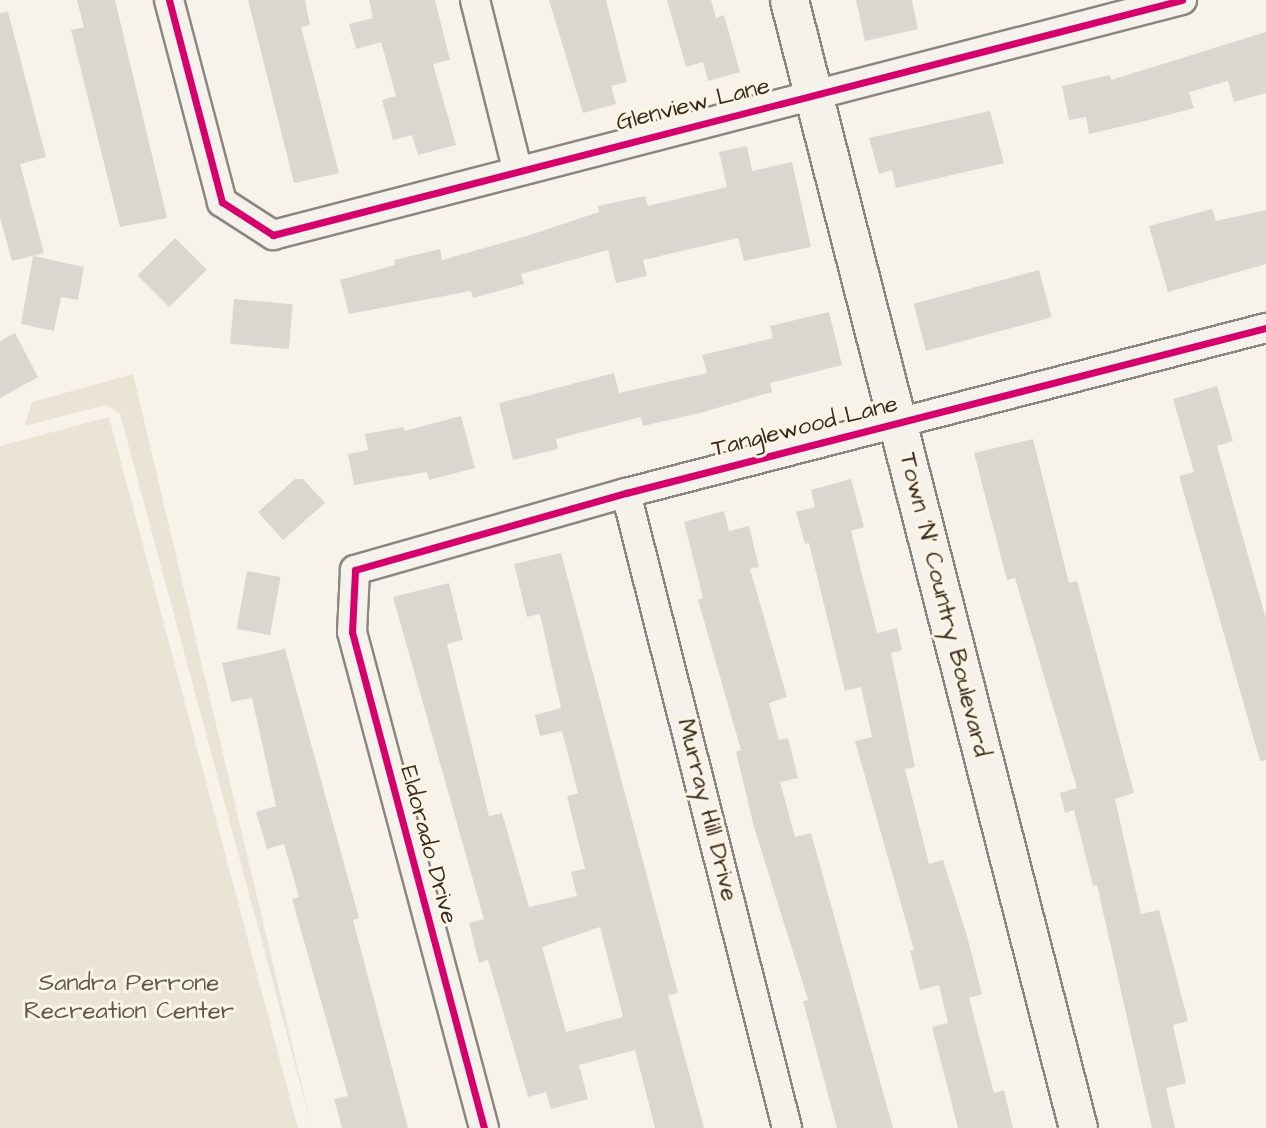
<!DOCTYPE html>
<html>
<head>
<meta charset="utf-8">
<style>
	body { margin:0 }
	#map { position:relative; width:1266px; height:1128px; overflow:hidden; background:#f7f3ea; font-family:"Architects Daughter",sans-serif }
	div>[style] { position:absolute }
	.green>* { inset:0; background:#eae4d7 }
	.building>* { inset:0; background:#dbd7d0; transform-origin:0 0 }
	.roads { filter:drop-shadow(2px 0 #8b867f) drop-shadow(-2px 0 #8b867f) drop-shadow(0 2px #8b867f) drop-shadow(0 -2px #8b867f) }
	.minor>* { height:28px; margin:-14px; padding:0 14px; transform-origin:14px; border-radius:14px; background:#f5f2ec }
	.tertiary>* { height:37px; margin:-18.5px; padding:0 18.5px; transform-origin:18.5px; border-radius:18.5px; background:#f5f2ec }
	.cycleway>* { height:7px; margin:-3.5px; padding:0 3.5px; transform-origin:3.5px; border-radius:3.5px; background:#d6006c }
	span { translate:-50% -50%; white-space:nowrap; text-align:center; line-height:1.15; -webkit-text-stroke:6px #fcf5e5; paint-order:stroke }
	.street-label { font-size:24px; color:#3b2a1e }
	.park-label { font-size:24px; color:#645648 }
</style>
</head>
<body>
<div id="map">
	<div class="green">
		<i style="clip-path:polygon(133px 374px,229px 779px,312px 1128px,120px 414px,106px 405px,25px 426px,32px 402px)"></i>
		<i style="clip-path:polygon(109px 417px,298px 1128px,0 1128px,0 446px)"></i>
	</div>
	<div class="building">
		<i style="clip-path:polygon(77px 0,115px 0,167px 218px,120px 227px,71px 30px,84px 27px)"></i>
		<i style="clip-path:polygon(248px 0,305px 0,310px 25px,301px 27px,339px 173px,294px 183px)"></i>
		<i style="clip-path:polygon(369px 0,435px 0,450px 60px,433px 64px,456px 145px,418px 155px,412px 135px,393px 140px,382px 100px,396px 96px,381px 42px,356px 49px,349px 24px,373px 18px)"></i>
		<i style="clip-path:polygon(549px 0,606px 0,627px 82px,611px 86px,616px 104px,583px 113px)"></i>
		<i style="clip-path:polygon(667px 0,711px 0,716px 18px,724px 15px,740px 72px,708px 81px,703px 62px,686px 67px)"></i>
		<i style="clip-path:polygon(856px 0,912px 0,918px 29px,865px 41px)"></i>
		<i style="clip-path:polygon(8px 12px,46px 157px,20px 164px,44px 253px,12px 261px,0 218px,0 13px)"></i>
		<i style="clip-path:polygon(1266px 32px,1266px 93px,1234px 102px,1228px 81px,1189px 92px,1194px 108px,1145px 121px,1089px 134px,1086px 117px,1069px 120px,1062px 86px,1110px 75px,1111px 80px)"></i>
		<i style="clip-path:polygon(990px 111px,1004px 163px,896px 188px,892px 170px,879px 174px,869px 138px)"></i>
		<i style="clip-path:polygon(747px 146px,752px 171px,792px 162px,811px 247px,744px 261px,738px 238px,643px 260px,647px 276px,616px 283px,608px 250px,521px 274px,524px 284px,473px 298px,471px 291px,349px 314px,340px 280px,395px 265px,394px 260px,440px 249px,442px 260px,527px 236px,599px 212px,598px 206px,645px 196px,648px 206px,727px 187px,719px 152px)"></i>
		<i style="clip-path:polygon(1212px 209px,1216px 221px,1266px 210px,1266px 264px,1168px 292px,1149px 226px)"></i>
		<i style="left:175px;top:238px;width:45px;height:53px;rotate:45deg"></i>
		<i style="clip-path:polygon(33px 256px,84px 267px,78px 300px,61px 297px,54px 331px,21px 324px)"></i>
		<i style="left:1039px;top:270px;width:49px;height:130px;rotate:75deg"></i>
		<i style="left:234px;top:299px;width:59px;height:45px;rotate:5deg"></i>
		<i style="clip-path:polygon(829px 312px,842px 365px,770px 383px,772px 392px,700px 413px,643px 426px,641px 417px,556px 439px,558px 449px,513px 460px,499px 403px,614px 373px,619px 393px,707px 373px,702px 355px,773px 338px,770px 326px)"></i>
		<i style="clip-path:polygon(15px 333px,38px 377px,0 398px,0 341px)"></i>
		<i style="clip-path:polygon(1217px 386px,1233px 441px,1217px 446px,1266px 619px,1266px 760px,1260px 761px,1179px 476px,1194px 472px,1173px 399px)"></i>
		<i style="clip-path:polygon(461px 416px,475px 468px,429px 480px,427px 472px,354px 485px,348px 454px,368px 450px,365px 434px,404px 427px,404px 431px)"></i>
		<i style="clip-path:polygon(1033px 439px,1069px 583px,1077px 581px,1134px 793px,1115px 799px,1141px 914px,1159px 910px,1188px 1021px,1173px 1025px,1186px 1083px,1166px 1088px,1175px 1128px,1152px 1128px,1097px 885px,1093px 886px,1074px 810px,1065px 813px,1060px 793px,1077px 788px,1015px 578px,1007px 580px,974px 453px)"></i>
		<i style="clip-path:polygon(295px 479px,303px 479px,325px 503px,283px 540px,258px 512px)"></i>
		<i style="clip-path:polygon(851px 479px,864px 527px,851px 531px,877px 633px,897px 628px,902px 650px,891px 653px,915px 767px,905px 769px,929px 864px,943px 860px,967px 936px,982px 994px,969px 998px,994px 1093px,1004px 1090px,1013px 1128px,958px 1128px,932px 1027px,948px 1023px,939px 985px,920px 990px,910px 951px,914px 950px,855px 741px,872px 737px,861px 687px,845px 691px,809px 543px,805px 544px,796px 512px,815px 507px,811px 490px)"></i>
		<i style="clip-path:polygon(724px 511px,729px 531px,749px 526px,759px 567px,750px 569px,787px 697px,769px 703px,779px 740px,788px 738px,798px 778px,780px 782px,795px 837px,811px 833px,893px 1128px,837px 1128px,803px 1001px,808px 1000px,754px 827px,736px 752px,741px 750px,698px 600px,703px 598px,684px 522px)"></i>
		<i style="clip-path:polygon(evenodd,561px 553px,678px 993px,668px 995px,704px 1128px,655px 1128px,635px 1050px,579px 1065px,588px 1099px,551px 1109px,546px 1092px,528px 1097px,488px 960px,479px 963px,469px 923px,484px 919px,393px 597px,449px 583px,463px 640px,447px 644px,489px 816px,502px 813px,529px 907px,577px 896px,571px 872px,585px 869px,567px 796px,578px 793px,562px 731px,540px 736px,535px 715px,561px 708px,540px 614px,527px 617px,514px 564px,561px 553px,600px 927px,623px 1017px,566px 1032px,542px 947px,600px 927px)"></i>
		<i style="left:247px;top:571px;width:34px;height:59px;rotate:10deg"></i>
		<i style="clip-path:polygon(285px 649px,359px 918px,353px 920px,408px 1128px,342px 1128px,334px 1099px,348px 1096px,292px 899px,299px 897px,284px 844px,267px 849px,256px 812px,276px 806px,252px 698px,231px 702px,222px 663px)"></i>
	</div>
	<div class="roads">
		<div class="minor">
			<i style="left:169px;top:0;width:209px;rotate:75.3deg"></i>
			<i style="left:222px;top:202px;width:61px;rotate:32.9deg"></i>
			<i style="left:273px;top:235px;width:939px;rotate:-14.5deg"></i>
			<i style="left:475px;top:0;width:174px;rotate:76deg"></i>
			<i style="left:626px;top:493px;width:655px;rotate:75.77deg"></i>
			<i style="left:484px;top:1128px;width:513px;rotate:-104.9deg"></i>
			<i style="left:352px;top:632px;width:62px;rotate:-87.2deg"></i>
			<i style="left:355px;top:570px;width:282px;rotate:-15.9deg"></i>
			<i style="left:626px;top:493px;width:661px;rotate:-14.46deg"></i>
		</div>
		<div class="tertiary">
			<i style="left:789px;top:0;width:1164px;rotate:75.63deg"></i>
		</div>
	</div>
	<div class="cycleway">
		<i style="left:169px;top:0;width:209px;rotate:75.3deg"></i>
		<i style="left:222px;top:202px;width:61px;rotate:32.9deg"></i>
		<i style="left:273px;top:235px;width:939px;rotate:-14.5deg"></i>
		<i style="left:484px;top:1128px;width:513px;rotate:-104.9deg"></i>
		<i style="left:352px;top:632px;width:62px;rotate:-87.2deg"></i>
		<i style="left:355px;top:570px;width:282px;rotate:-15.9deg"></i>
		<i style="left:626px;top:493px;width:661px;rotate:-14.46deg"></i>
	</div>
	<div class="street-label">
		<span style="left:693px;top:105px;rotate:-14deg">Glenview Lane</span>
		<span style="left:805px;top:427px;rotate:-14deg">Tanglewood Lane</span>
		<span style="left:944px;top:605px;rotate:76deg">Town 'N' Country Boulevard</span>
		<span style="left:707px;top:810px;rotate:76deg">Murray Hill Drive</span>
		<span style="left:428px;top:845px;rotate:75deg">Eldorado Drive</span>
	</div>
	<div class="park-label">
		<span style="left:129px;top:998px">Sandra Perrone<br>Recreation Center</span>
	</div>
</div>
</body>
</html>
